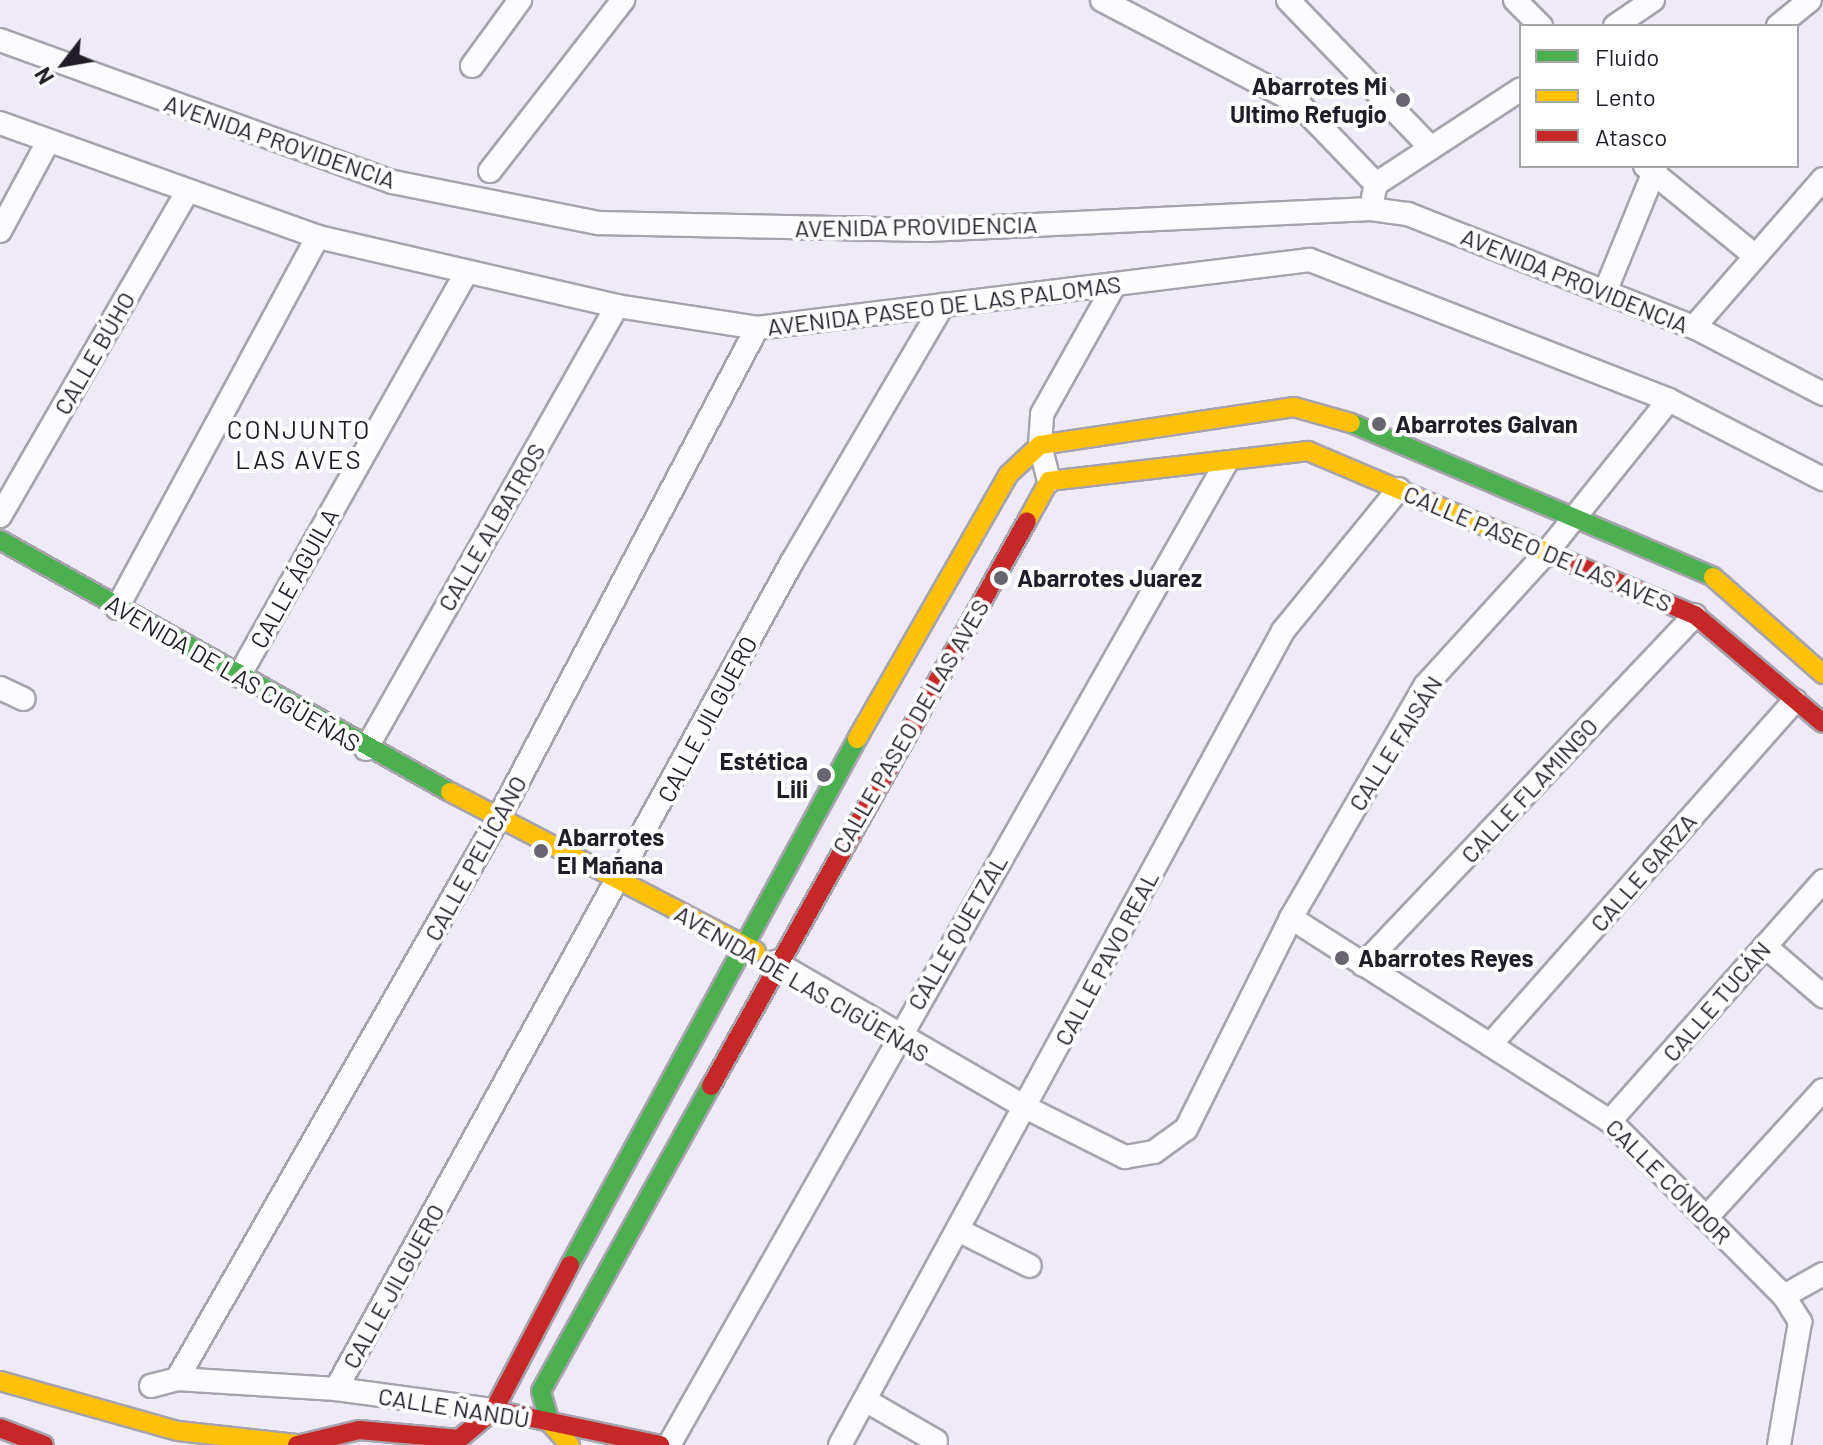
<!DOCTYPE html>
<html>
<head>
<meta charset="utf-8">
<style>
	body { margin:0 }
	#map { position:relative; width:1823px; height:1445px; overflow:hidden; background:#eeeaf6; font-family:Barlow,sans-serif }
	div>[style] { position:absolute }
	.roads { filter:drop-shadow(2px 0 #a6a3ad) drop-shadow(-2px 0 #a6a3ad) drop-shadow(0 2px #a6a3ad) drop-shadow(0 -2px #a6a3ad) }
	.street>* { height:22px; margin:-11px; padding:0 11px; transform-origin:11px; border-radius:11px; background:#fcfcfe }
	.fast>* { height:18px; margin:-9px; padding:0 9px; transform-origin:9px; border-radius:9px; background:#4caf50 }
	.slow>* { height:18px; margin:-9px; padding:0 9px; transform-origin:9px; border-radius:9px; background:#ffc107 }
	.jam>* { height:18px; margin:-9px; padding:0 9px; transform-origin:9px; border-radius:9px; background:#c62828 }
	.dots>* { width:22px; height:22px; translate:-50% -50%; box-sizing:border-box; border:4px solid #fff; border-radius:50% }
	span { translate:-50% -50%; white-space:nowrap; text-align:center; line-height:1.15; -webkit-text-stroke:8px #fff; paint-order:stroke }
	.poi-label { font-size:24px; color:#211d28; font-weight:700 }
	.right { translate:-100% -50%; text-align:right }
	.left { translate:0 -50%; text-align:left }
	.street-label { font-size:24px; color:#211d28 }
	.neighbourhood-label { font-size:26px; color:#211d28; letter-spacing:2px }
	.legend { position:absolute; left:1519px; top:24px; width:280px; height:144px; box-sizing:border-box; background:#fff; border:2px solid #a6a5a9; margin:0; padding:10px 14px; list-style:none; font-size:24px; color:#211d28 }
	.legend li { display:flex; align-items:center; gap:16px; height:40px }
	.legend b { width:40px; border:2px solid #a6a5a9 }
	.north { position:absolute; left:24px; top:24px; width:80px; height:80px; -webkit-text-stroke:6px #fff; paint-order:stroke; rotate:239deg; font-size:22px; font-weight:700; line-height:32px; text-align:center; color:#211d28 }
	.north::after { content:''; display:block; margin:auto; width:28px; height:36px; background:#211d28; clip-path:polygon(50% 0,100% 100%,50% 72%,0 100%) }
</style>
</head>
<body>
<div id="map">
	<div class="roads">
		<div class="street">
			<i style="left:1102px;top:0;width:221px;rotate:27.7deg"></i>
			<i style="left:1298px;top:103px;width:112px;rotate:46.1deg"></i>
			<i style="left:1288px;top:0;width:206px;rotate:46deg"></i>
			<i style="left:1515px;top:0;width:37px;rotate:45deg"></i>
			<i style="left:1615px;top:26px;width:46px;rotate:-34.4deg"></i>
			<i style="left:1778px;top:26px;width:41px;rotate:-39.1deg"></i>
			<i style="left:0;top:40px;width:418px;rotate:19.9deg"></i>
			<i style="left:393px;top:182px;width:209px;rotate:11.3deg"></i>
			<i style="left:598px;top:223px;width:329px;rotate:1.2deg"></i>
			<i style="left:927px;top:230px;width:444px;rotate:-2.7deg"></i>
			<i style="left:1371px;top:209px;width:37px;rotate:8deg"></i>
			<i style="left:1408px;top:214px;width:308px;rotate:21.6deg"></i>
			<i style="left:1694px;top:327px;width:145px;rotate:27.4deg"></i>
			<i style="left:472px;top:66px;width:82px;rotate:-54deg"></i>
			<i style="left:0;top:123px;width:338px;rotate:19.7deg"></i>
			<i style="left:318px;top:237px;width:307px;rotate:13deg"></i>
			<i style="left:617px;top:306px;width:142px;rotate:8.9deg"></i>
			<i style="left:757px;top:328px;width:557px;rotate:-7.01deg"></i>
			<i style="left:1310px;top:260px;width:385px;rotate:21.3deg"></i>
			<i style="left:1669px;top:400px;width:173px;rotate:27.2deg"></i>
			<i style="left:1645px;top:166px;width:139px;rotate:39.2deg"></i>
			<i style="left:490px;top:171px;width:217px;rotate:-52.1deg"></i>
			<i style="left:1373px;top:197px;width:13px;rotate:-77deg"></i>
			<i style="left:1376px;top:184px;width:173px;rotate:-33.2deg"></i>
			<i style="left:0;top:231px;width:101px;rotate:-61.7deg"></i>
			<i style="left:1605px;top:292px;width:135px;rotate:-67.8deg"></i>
			<i style="left:1694px;top:327px;width:196px;rotate:-48.9deg"></i>
			<i style="left:1049px;top:481px;width:37px;rotate:-104deg"></i>
			<i style="left:1040px;top:445px;width:31px;rotate:-86deg"></i>
			<i style="left:1042px;top:414px;width:149px;rotate:-60.7deg"></i>
			<i style="left:0;top:516px;width:375px;rotate:-60deg"></i>
			<i style="left:117px;top:608px;width:422px;rotate:-61.6deg"></i>
			<i style="left:239px;top:676px;width:464px;rotate:-60.6deg"></i>
			<i style="left:0;top:688px;width:26px;rotate:25deg"></i>
			<i style="left:366px;top:749px;width:509px;rotate:-60.46deg"></i>
			<i style="left:1291px;top:918px;width:378px;rotate:32.5deg"></i>
			<i style="left:1610px;top:1121px;width:247px;rotate:45.2deg"></i>
			<i style="left:1784px;top:1296px;width:31px;rotate:58deg"></i>
			<i style="left:1800px;top:1322px;width:125px;rotate:99.7deg"></i>
			<i style="left:1765px;top:946px;width:77px;rotate:40.8deg"></i>
			<i style="left:775px;top:962px;width:289px;rotate:30.1deg"></i>
			<i style="left:1025px;top:1107px;width:112px;rotate:26.6deg"></i>
			<i style="left:1125px;top:1157px;width:29px;rotate:-10deg"></i>
			<i style="left:1154px;top:1152px;width:39px;rotate:-36deg"></i>
			<i style="left:1186px;top:1129px;width:236px;rotate:-63.5deg"></i>
			<i style="left:1291px;top:918px;width:268px;rotate:-60deg"></i>
			<i style="left:1425px;top:686px;width:180px;rotate:-47.7deg"></i>
			<i style="left:1546px;top:553px;width:196px;rotate:-51.2deg"></i>
			<i style="left:1363px;top:965px;width:482px;rotate:-46.5deg"></i>
			<i style="left:1490px;top:1045px;width:460px;rotate:-48.5deg"></i>
			<i style="left:1610px;top:1121px;width:321px;rotate:-48.4deg"></i>
			<i style="left:1706px;top:1218px;width:173px;rotate:-47.6deg"></i>
			<i style="left:958px;top:1230px;width:80px;rotate:26.6deg"></i>
			<i style="left:1784px;top:1296px;width:45px;rotate:-29.4deg"></i>
			<i style="left:177px;top:1379px;width:645px;rotate:-60.18deg"></i>
			<i style="left:498px;top:819px;width:555px;rotate:-62.19deg"></i>
			<i style="left:151px;top:1386px;width:27px;rotate:-15deg"></i>
			<i style="left:177px;top:1379px;width:159px;rotate:3.6deg"></i>
			<i style="left:336px;top:1389px;width:159px;rotate:7.6deg"></i>
			<i style="left:336px;top:1389px;width:944px;rotate:-61.13deg"></i>
			<i style="left:792px;top:562px;width:298px;rotate:-59.6deg"></i>
			<i style="left:865px;top:1400px;width:82px;rotate:30deg"></i>
			<i style="left:669px;top:1445px;width:1129px;rotate:-60.44deg"></i>
			<i style="left:840px;top:1445px;width:927px;rotate:-61.44deg"></i>
			<i style="left:1283px;top:631px;width:183px;rotate:-50.8deg"></i>
		</div>
		<div class="fast">
			<i style="left:1351px;top:423px;width:393px;rotate:23deg"></i>
			<i style="left:0;top:540px;width:516px;rotate:29.25deg"></i>
			<i style="left:570px;top:1265px;width:599px;rotate:-61.38deg"></i>
			<i style="left:550px;top:1423px;width:33px;rotate:-106deg"></i>
			<i style="left:541px;top:1391px;width:349px;rotate:-60.9deg"></i>
		</div>
		<div class="slow">
			<i style="left:1027px;top:521px;width:46px;rotate:-61.2deg"></i>
			<i style="left:1049px;top:481px;width:261px;rotate:-6.6deg"></i>
			<i style="left:1308px;top:451px;width:281px;rotate:23deg"></i>
			<i style="left:1713px;top:577px;width:147px;rotate:41.4deg"></i>
			<i style="left:857px;top:739px;width:304px;rotate:-60.2deg"></i>
			<i style="left:1008px;top:475px;width:44px;rotate:-43.2deg"></i>
			<i style="left:1040px;top:445px;width:257px;rotate:-8.5deg"></i>
			<i style="left:1294px;top:407px;width:59px;rotate:15.7deg"></i>
			<i style="left:450px;top:792px;width:345px;rotate:27.5deg"></i>
			<i style="left:0;top:1381px;width:185px;rotate:15.7deg"></i>
			<i style="left:178px;top:1431px;width:128px;rotate:6.3deg"></i>
			<i style="left:550px;top:1423px;width:30px;rotate:48deg"></i>
		</div>
		<div class="jam">
			<i style="left:1567px;top:561px;width:139px;rotate:22.9deg"></i>
			<i style="left:1695px;top:615px;width:167px;rotate:40.2deg"></i>
			<i style="left:711px;top:1086px;width:647px;rotate:-60.78deg"></i>
			<i style="left:570px;top:1265px;width:164px;rotate:117.7deg"></i>
			<i style="left:494px;top:1410px;width:170px;rotate:11.9deg"></i>
			<i style="left:0;top:1428px;width:47px;rotate:21.1deg"></i>
			<i style="left:297px;top:1445px;width:64px;rotate:-13.6deg"></i>
			<i style="left:359px;top:1430px;width:100px;rotate:5.1deg"></i>
			<i style="left:459px;top:1439px;width:45px;rotate:-39.6deg"></i>
		</div>
	</div>
	<div class="dots">
		<i style="left:1403px;top:100px;background:#696570"></i>
		<i style="left:1379px;top:424px;background:#696570"></i>
		<i style="left:1001px;top:578px;background:#696570"></i>
		<i style="left:824px;top:775px;background:#696570"></i>
		<i style="left:541px;top:851px;background:#696570"></i>
		<i style="left:1342px;top:958px;background:#696570"></i>
	</div>
	<div class="poi-label">
		<span class="right" style="left:1387px;top:100px">Abarrotes Mi<br>Ultimo Refugio</span>
		<span class="left" style="left:1395px;top:424px">Abarrotes Galvan</span>
		<span class="left" style="left:1017px;top:578px">Abarrotes Juarez</span>
		<span class="right" style="left:808px;top:775px">Estética<br>Lili</span>
		<span class="left" style="left:557px;top:851px">Abarrotes<br>El Mañana</span>
		<span class="left" style="left:1358px;top:958px">Abarrotes Reyes</span>
	</div>
	<div class="street-label">
		<span style="left:280px;top:141px;rotate:19deg">AVENIDA PROVIDENCIA</span>
		<span style="left:916px;top:226px;rotate:-1deg">AVENIDA PROVIDENCIA</span>
		<span style="left:1575px;top:280px;rotate:22deg">AVENIDA PROVIDENCIA</span>
		<span style="left:944px;top:305px;rotate:-7deg">AVENIDA PASEO DE LAS PALOMAS</span>
		<span style="left:94px;top:353px;rotate:-60deg">CALLE BÚHO</span>
		<span style="left:491px;top:527px;rotate:-60deg">CALLE ALBATROS</span>
		<span style="left:1538px;top:548px;rotate:23deg">CALLE PASEO DE LAS AVES</span>
		<span style="left:294px;top:578px;rotate:-61deg">CALLE ÁGUILA</span>
		<span style="left:233px;top:673px;rotate:30deg">AVENIDA DE LAS CIGÜEÑAS</span>
		<span style="left:707px;top:719px;rotate:-62deg">CALLE JILGUERO</span>
		<span style="left:910px;top:726px;rotate:-60deg">CALLE PASEO DE LAS AVES</span>
		<span style="left:1395px;top:743px;rotate:-58deg">CALLE FAISÁN</span>
		<span style="left:1529px;top:790px;rotate:-47deg">CALLE FLAMINGO</span>
		<span style="left:475px;top:858px;rotate:-61deg">CALLE PELÍCANO</span>
		<span style="left:1643px;top:872px;rotate:-49deg">CALLE GARZA</span>
		<span style="left:957px;top:932px;rotate:-60deg">CALLE QUETZAL</span>
		<span style="left:1106px;top:958px;rotate:-62deg">CALLE PAVO REAL</span>
		<span style="left:802px;top:983px;rotate:30deg">AVENIDA DE LAS CIGÜEÑAS</span>
		<span style="left:1716px;top:1001px;rotate:-49deg">CALLE TUCÁN</span>
		<span style="left:1669px;top:1181px;rotate:45deg">CALLE CÓNDOR</span>
		<span style="left:393px;top:1286px;rotate:-61deg">CALLE JILGUERO</span>
		<span style="left:454px;top:1407px;rotate:9deg">CALLE ÑANDÚ</span>
	</div>
	<div class="neighbourhood-label">
		<span style="left:299px;top:444px">CONJUNTO<br>LAS AVES</span>
	</div>
	<ul class="legend">
	<li><b style="height:10px;background:#4caf50"></b>Fluido</li>
	<li><b style="height:10px;background:#ffc107"></b>Lento</li>
	<li><b style="height:10px;background:#c62828"></b>Atasco</li>
	</ul>
	<div class="north">N</div>
</div>
</body>
</html>
